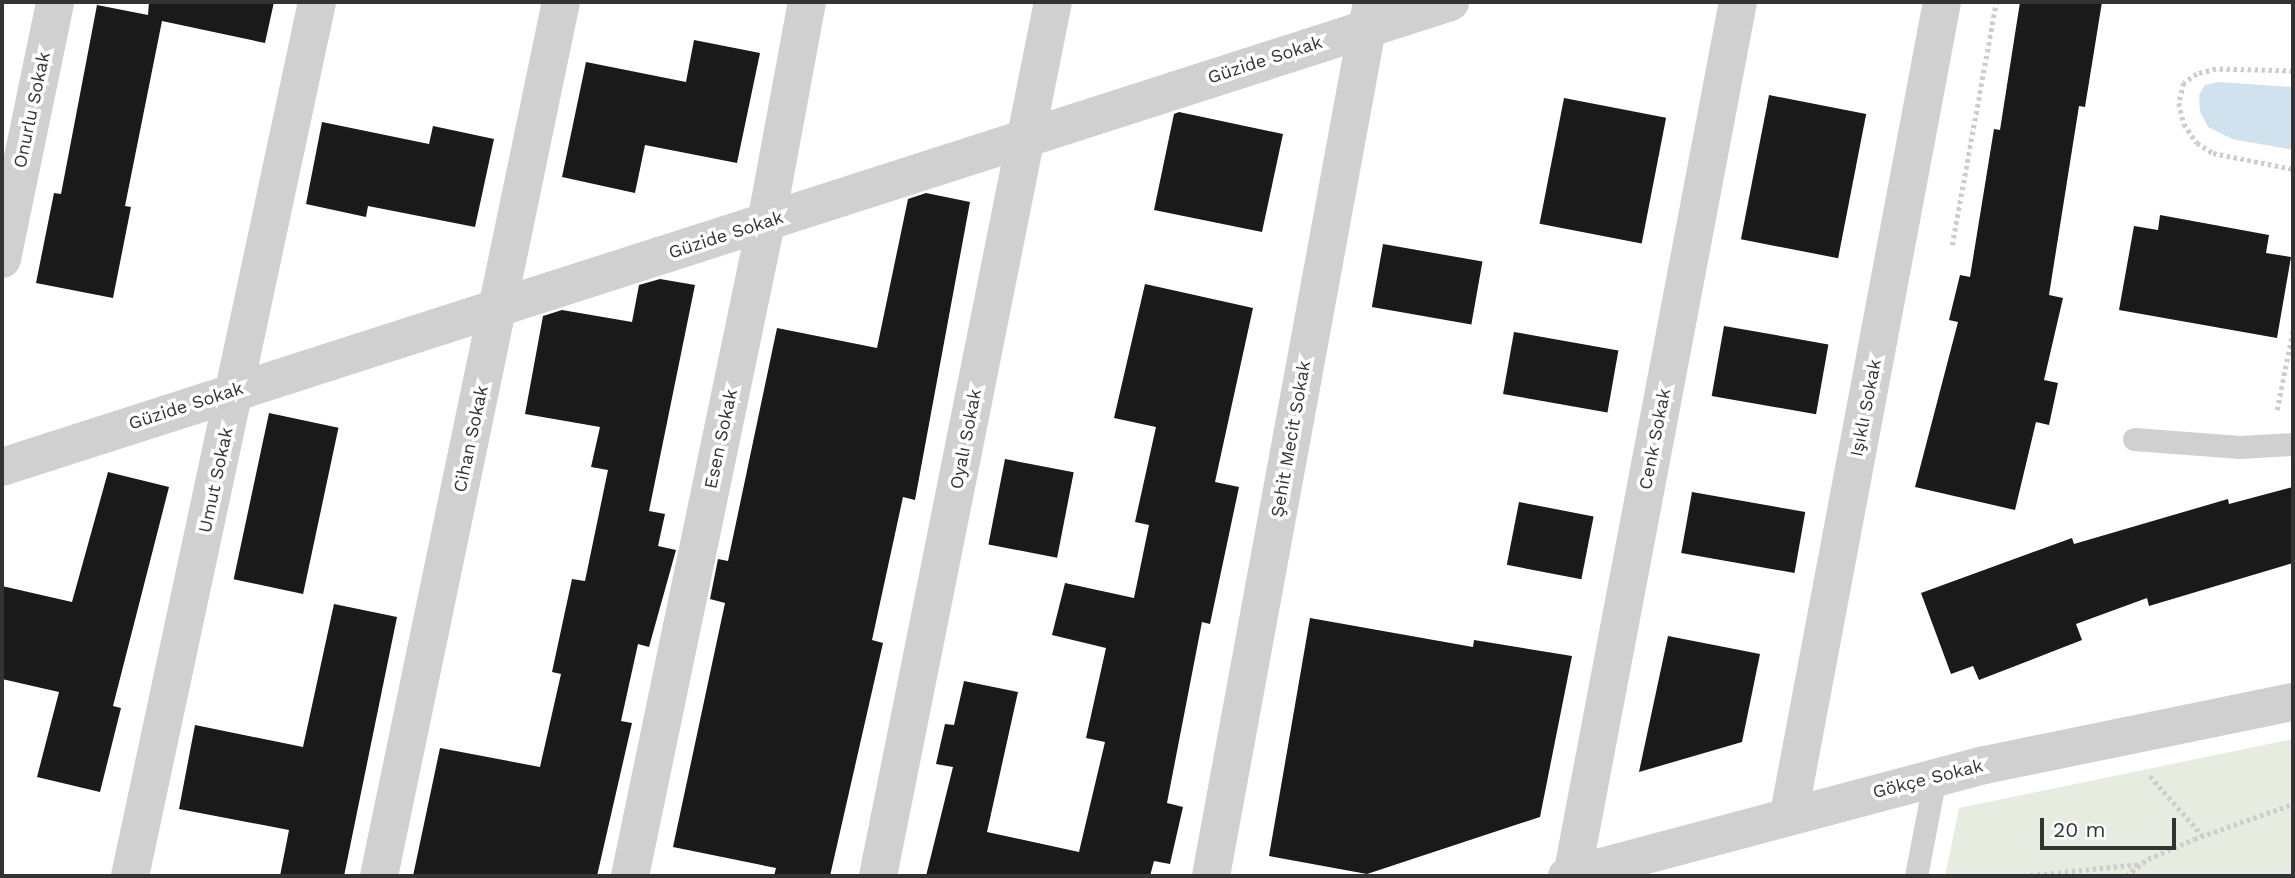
<!DOCTYPE html>
<html>
<head>
<meta charset="utf-8">
<style>
	body { margin:0 }
	#map { position:relative; width:2295px; height:878px; overflow:hidden; background:#fff; font-family:"Work Sans",sans-serif }
	div>[style] { position:absolute }
	.green>* { inset:0; background:#e6ecdf }
	.water>* { inset:0; background:#cfe2ee }
	.building>* { inset:0; background:#1a1a1a; transform-origin:0 0 }
	.path>* { height:4.5px; margin-top:-2.25px; transform-origin:0; background:repeating-linear-gradient(90deg,#cdcdcd 0 3.5px,transparent 0 7px) }
	.lane>* { height:23px; margin:-11.5px; padding:0 11.5px; transform-origin:11.5px; border-radius:11.5px; background:#d0d0d0 }
	.street>* { height:38px; margin:-19px; padding:0 19px; transform-origin:19px; border-radius:19px; background:#d0d0d0 }
	span { translate:-50% -50%; white-space:nowrap; text-align:center; line-height:1.15; -webkit-text-stroke:7px #fff; paint-order:stroke }
	.street-label { font-size:18px; color:#333 }
	.frame { position:absolute; inset:0; border:4px solid #333; pointer-events:none }
	.scale { position:absolute; left:2040px; top:818px; width:136px; height:32px; box-sizing:border-box; border:4px solid #333; border-top:0; padding-left:9px; font-size:21px; line-height:24px; white-space:nowrap; color:#333; -webkit-text-stroke:5px #fff; paint-order:stroke }
</style>
</head>
<body>
<div id="map">
	<div class="green">
		<i style="clip-path:polygon(2293px 739px,2293px 876px,1945px 876px,1959px 808px)"></i>
	</div>
	<div class="water">
		<i style="clip-path:polygon(2219px 82px,2293px 87px,2293px 150px,2232px 139px,2208px 127px,2200px 112px,2199px 95px,2205px 85px)"></i>
	</div>
	<div class="building">
		<i style="clip-path:polygon(149px 2px,274px 2px,265px 43px,162px 21px,125px 206px,131px 207px,113px 298px,36px 283px,54px 193px,61px 194px,97px 5px,148px 15px)"></i>
		<i style="clip-path:polygon(2020px 2px,2102px 2px,2085px 107px,2079px 106px,2049px 295px,2063px 298px,2044px 380px,2058px 383px,2049px 425px,2036px 422px,2015px 510px,1915px 487px,1958px 322px,1949px 320px,1960px 275px,1970px 277px,1994px 129px,2000px 130px)"></i>
		<i style="clip-path:polygon(694px 40px,760px 53px,737px 163px,645px 145px,635px 193px,562px 177px,586px 62px,686px 82px)"></i>
		<i style="left:1769px;top:95px;width:99px;height:147px;rotate:11deg"></i>
		<i style="left:1564px;top:98px;width:104px;height:128px;rotate:11deg"></i>
		<i style="clip-path:polygon(1179px 112px,1283px 134px,1262px 232px,1154px 210px,1174px 114px)"></i>
		<i style="clip-path:polygon(322px 122px,429px 144px,433px 126px,494px 139px,475px 227px,368px 206px,366px 217px,306px 204px)"></i>
		<i style="clip-path:polygon(926px 193px,970px 202px,915px 500px,903px 497px,872px 640px,883px 643px,830px 876px,774px 876px,776px 868px,673px 847px,725px 603px,710px 599px,718px 559px,728px 561px,777px 328px,877px 348px,908px 199px)"></i>
		<i style="clip-path:polygon(2160px 215px,2269px 235px,2266px 253px,2291px 257px,2277px 338px,2119px 310px,2134px 226px,2158px 230px)"></i>
		<i style="left:1383px;top:244px;width:101px;height:64px;rotate:10deg"></i>
		<i style="clip-path:polygon(660px 279px,695px 285px,649px 511px,665px 514px,658px 546px,676px 550px,649px 647px,638px 644px,621px 721px,632px 723px,597px 876px,413px 876px,440px 748px,540px 767px,561px 674px,552px 672px,572px 579px,585px 581px,608px 470px,591px 467px,600px 427px,525px 414px,543px 316px,562px 310px,632px 322px,639px 285px)"></i>
		<i style="clip-path:polygon(1145px 284px,1253px 308px,1215px 482px,1239px 487px,1210px 624px,1202px 622px,1167px 803px,1183px 807px,1170px 864px,1154px 861px,1150px 876px,926px 876px,953px 767px,936px 764px,945px 724px,954px 725px,964px 681px,1018px 692px,987px 832px,1079px 852px,1105px 742px,1086px 738px,1106px 648px,1052px 635px,1065px 583px,1134px 598px,1149px 525px,1135px 522px,1156px 427px,1114px 418px)"></i>
		<i style="left:1724px;top:326px;width:106px;height:71px;rotate:10deg"></i>
		<i style="left:1514px;top:332px;width:106px;height:63px;rotate:10deg"></i>
		<i style="left:269px;top:413px;width:71px;height:170px;rotate:12deg"></i>
		<i style="left:1005px;top:459px;width:70px;height:87px;rotate:11deg"></i>
		<i style="clip-path:polygon(108px 472px,169px 487px,113px 706px,121px 708px,100px 792px,37px 777px,59px 692px,2px 679px,2px 586px,72px 602px)"></i>
		<i style="clip-path:polygon(2293px 487px,2293px 563px,2149px 606px,2147px 598px,2076px 624px,2082px 640px,1979px 680px,1973px 666px,1951px 674px,1921px 593px,2072px 538px,2074px 544px,2228px 499px,2229px 504px)"></i>
		<i style="left:1692px;top:492px;width:115px;height:62px;rotate:10deg"></i>
		<i style="left:1519px;top:502px;width:76px;height:64px;rotate:11deg"></i>
		<i style="clip-path:polygon(334px 604px,397px 617px,344px 876px,280px 876px,289px 830px,179px 809px,195px 725px,303px 747px)"></i>
		<i style="clip-path:polygon(1310px 618px,1473px 647px,1474px 640px,1572px 656px,1540px 817px,1367px 874px,1269px 856px)"></i>
		<i style="clip-path:polygon(1668px 636px,1760px 654px,1742px 742px,1639px 772px)"></i>
	</div>
	<div class="path">
		<i style="left:2293px;top:71px;width:77px;rotate:-178.5deg"></i>
		<i style="left:2216px;top:69px;width:20px;rotate:165deg"></i>
		<i style="left:2197px;top:74px;width:16px;rotate:145deg"></i>
		<i style="left:2184px;top:83px;width:21px;rotate:104deg"></i>
		<i style="left:2179px;top:103px;width:22px;rotate:77deg"></i>
		<i style="left:2184px;top:124px;width:23px;rotate:56deg"></i>
		<i style="left:2197px;top:143px;width:19px;rotate:32deg"></i>
		<i style="left:2213px;top:153px;width:82px;rotate:11.3deg"></i>
		<i style="left:1952px;top:245px;width:247px;rotate:-79.7deg"></i>
		<i style="left:2277px;top:410px;width:83px;rotate:-78.8deg"></i>
		<i style="left:2150px;top:776px;width:79px;rotate:48.6deg"></i>
		<i style="left:2023px;top:876px;width:119px;rotate:-5.8deg"></i>
		<i style="left:2126px;top:876px;width:28px;rotate:-38deg"></i>
		<i style="left:2148px;top:859px;width:50px;rotate:-23.5deg"></i>
		<i style="left:2194px;top:839px;width:105px;rotate:-19.5deg"></i>
	</div>
	<div class="lane">
		<i style="left:2134px;top:439px;width:106px;rotate:4.3deg"></i>
		<i style="left:2240px;top:447px;width:53px;rotate:-3.2deg"></i>
		<i style="left:1916px;top:876px;width:101px;rotate:-79.1deg"></i>
	</div>
	<div class="street">
		<i style="left:2px;top:259px;width:262px;rotate:-78.3deg"></i>
		<i style="left:2px;top:467px;width:1521px;rotate:-17.8deg"></i>
		<i style="left:1789px;top:814px;width:826px;rotate:-79.33deg"></i>
		<i style="left:130px;top:876px;width:894px;rotate:-77.92deg"></i>
		<i style="left:379px;top:876px;width:893px;rotate:-78.24deg"></i>
		<i style="left:630px;top:876px;width:667px;rotate:-78.24deg"></i>
		<i style="left:766px;top:223px;width:225px;rotate:-79.5deg"></i>
		<i style="left:878px;top:876px;width:891px;rotate:-78.68deg"></i>
		<i style="left:1211px;top:876px;width:884px;rotate:-79.57deg"></i>
		<i style="left:1567px;top:876px;width:432px;rotate:-14.9deg"></i>
		<i style="left:1985px;top:765px;width:314px;rotate:-11.6deg"></i>
		<i style="left:1572px;top:876px;width:890px;rotate:-79.25deg"></i>
	</div>
	<div class="street-label">
		<span style="left:1265px;top:60px;rotate:-18deg">Güzide Sokak</span>
		<span style="left:32px;top:110px;rotate:-78deg">Onurlu Sokak</span>
		<span style="left:726px;top:235px;rotate:-18deg">Güzide Sokak</span>
		<span style="left:186px;top:406px;rotate:-18deg">Güzide Sokak</span>
		<span style="left:1866px;top:408px;rotate:-79deg">Işıklı Sokak</span>
		<span style="left:471px;top:439px;rotate:-78deg">Cihan Sokak</span>
		<span style="left:721px;top:439px;rotate:-78deg">Esen Sokak</span>
		<span style="left:966px;top:439px;rotate:-79deg">Oyalı Sokak</span>
		<span style="left:1291px;top:439px;rotate:-80deg">Şehit Mecit Sokak</span>
		<span style="left:1655px;top:439px;rotate:-79deg">Cenk Sokak</span>
		<span style="left:216px;top:480px;rotate:-78deg">Umut Sokak</span>
		<span style="left:1928px;top:779px;rotate:-14deg">Gökçe Sokak</span>
	</div>
	<div class="frame"></div>
	<div class="scale">20 m</div>
</div>
</body>
</html>
